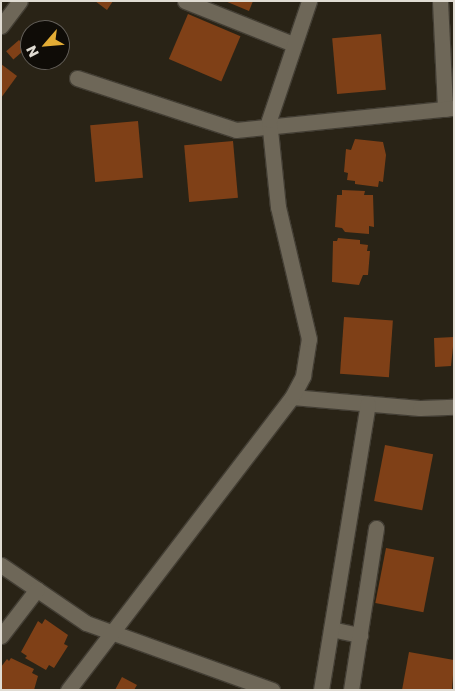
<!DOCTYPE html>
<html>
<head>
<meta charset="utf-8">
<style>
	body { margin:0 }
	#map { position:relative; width:455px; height:691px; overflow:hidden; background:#292316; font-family:Poppins,sans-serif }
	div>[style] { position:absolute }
	.building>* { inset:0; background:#7f4017; transform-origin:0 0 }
	.roads { filter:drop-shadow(1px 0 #433e34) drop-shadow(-1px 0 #433e34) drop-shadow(0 1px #433e34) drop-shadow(0 -1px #433e34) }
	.minor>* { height:15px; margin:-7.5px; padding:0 7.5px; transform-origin:7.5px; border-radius:7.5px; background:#6e6758 }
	span { translate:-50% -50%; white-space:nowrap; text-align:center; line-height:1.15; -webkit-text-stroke:4.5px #0f0c07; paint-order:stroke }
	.frame { position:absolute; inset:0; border:2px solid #e0dcd3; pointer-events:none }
	.north { position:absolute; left:20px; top:20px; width:50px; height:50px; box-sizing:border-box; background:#0f0c07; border:1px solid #635f59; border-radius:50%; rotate:243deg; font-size:14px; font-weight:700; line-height:20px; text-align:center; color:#e0dcd3 }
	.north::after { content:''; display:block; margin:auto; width:18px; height:22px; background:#e4ad35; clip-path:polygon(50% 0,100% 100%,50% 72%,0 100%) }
</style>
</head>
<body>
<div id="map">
	<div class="building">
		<i style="clip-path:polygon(95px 1px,113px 1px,107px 10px)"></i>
		<i style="clip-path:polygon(225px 1px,253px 1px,249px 11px)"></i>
		<i style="left:188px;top:14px;width:57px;height:49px;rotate:23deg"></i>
		<i style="left:381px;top:34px;width:56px;height:49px;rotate:85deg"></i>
		<i style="left:19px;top:40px;width:11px;height:17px;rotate:49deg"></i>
		<i style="clip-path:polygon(1px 64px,17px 76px,1px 98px)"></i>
		<i style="left:138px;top:121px;width:57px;height:48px;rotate:85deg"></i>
		<i style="clip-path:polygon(355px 139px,383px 142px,386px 155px,383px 182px,379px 181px,378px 187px,355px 184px,355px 181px,347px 180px,348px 173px,344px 172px,346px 149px,351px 150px)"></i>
		<i style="left:233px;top:141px;width:57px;height:49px;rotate:85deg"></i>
		<i style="clip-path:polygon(342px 190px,365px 191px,364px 195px,373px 195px,374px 227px,369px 226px,369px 234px,345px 232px,342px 228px,335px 227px,337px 195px,342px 195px)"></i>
		<i style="clip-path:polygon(338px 238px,360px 240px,360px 244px,368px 245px,367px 251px,370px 251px,368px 275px,363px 275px,359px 285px,332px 282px,333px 241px,337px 241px)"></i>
		<i style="left:344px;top:317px;width:49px;height:57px;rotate:4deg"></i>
		<i style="clip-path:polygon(454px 337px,451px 366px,435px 367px,434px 338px)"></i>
		<i style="left:385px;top:445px;width:49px;height:57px;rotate:11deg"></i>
		<i style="left:386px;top:548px;width:49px;height:56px;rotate:11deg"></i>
		<i style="clip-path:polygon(45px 619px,68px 635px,64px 644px,68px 646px,54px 668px,49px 665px,46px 670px,25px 658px,27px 656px,21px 652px,38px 621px,42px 624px)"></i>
		<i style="clip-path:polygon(409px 652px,454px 660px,452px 690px,402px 690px)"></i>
		<i style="clip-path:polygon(11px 658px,34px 669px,32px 673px,38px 676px,34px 690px,1px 690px,1px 667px,7px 659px,9px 661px)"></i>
		<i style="clip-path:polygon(122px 677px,137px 685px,134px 690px,115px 690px)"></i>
	</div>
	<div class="roads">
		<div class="minor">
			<i style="left:185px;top:1px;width:116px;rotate:21.7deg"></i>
			<i style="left:440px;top:1px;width:108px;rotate:87.3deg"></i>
			<i style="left:1px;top:26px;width:31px;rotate:-53deg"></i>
			<i style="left:77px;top:78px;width:167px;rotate:18.1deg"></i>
			<i style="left:236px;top:130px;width:219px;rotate:-5.8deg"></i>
			<i style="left:292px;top:397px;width:128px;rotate:4.9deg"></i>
			<i style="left:420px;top:408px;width:34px;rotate:-2deg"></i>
			<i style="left:1px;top:565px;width:103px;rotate:34.3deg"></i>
			<i style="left:86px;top:623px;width:198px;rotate:19.8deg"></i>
			<i style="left:331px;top:629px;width:30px;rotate:12deg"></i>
			<i style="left:1px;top:636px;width:59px;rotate:-52.5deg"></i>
			<i style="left:68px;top:690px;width:369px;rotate:-52.6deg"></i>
			<i style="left:292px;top:397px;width:24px;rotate:-62deg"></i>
			<i style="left:303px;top:376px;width:37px;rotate:-81deg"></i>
			<i style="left:309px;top:339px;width:136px;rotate:-103.2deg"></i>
			<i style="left:278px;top:207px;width:87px;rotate:-95.9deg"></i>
			<i style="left:269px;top:120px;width:126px;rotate:-71.4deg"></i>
			<i style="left:321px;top:690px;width:290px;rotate:-80.7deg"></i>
			<i style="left:351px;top:690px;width:164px;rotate:-81.2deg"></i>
		</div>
	</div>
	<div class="frame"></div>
	<div class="north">N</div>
</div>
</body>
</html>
